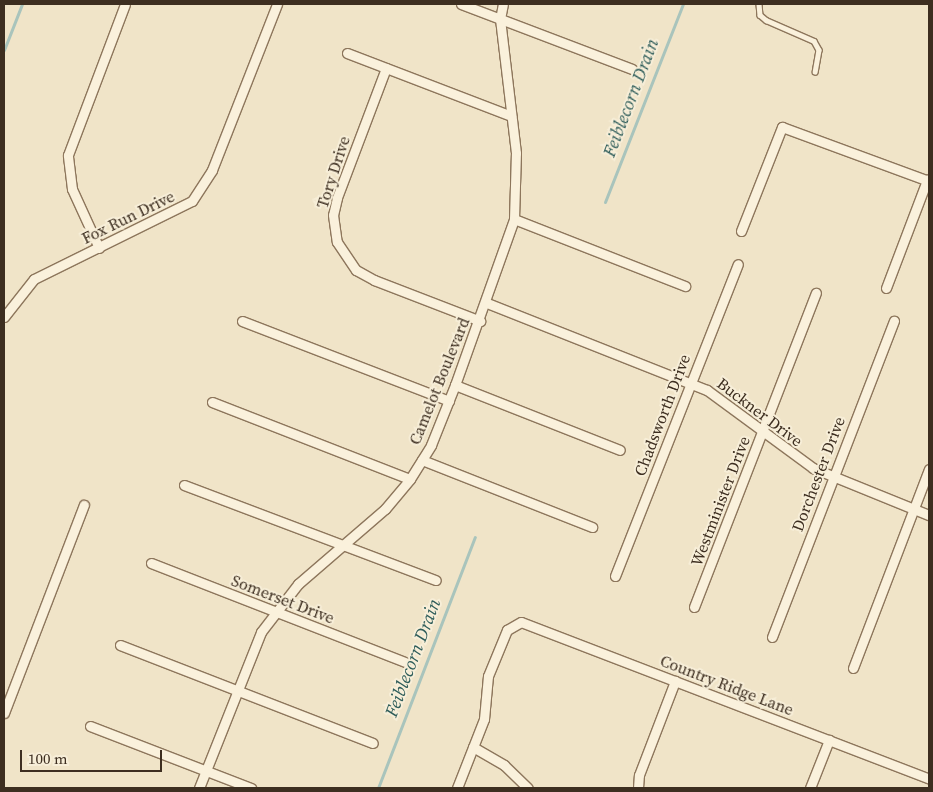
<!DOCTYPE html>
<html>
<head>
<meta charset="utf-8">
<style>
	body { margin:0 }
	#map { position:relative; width:933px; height:792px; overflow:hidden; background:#f0e4c8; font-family:"Source Serif 4",serif }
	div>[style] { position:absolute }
	.stream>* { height:3px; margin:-1.5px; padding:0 1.5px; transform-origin:1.5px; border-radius:1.5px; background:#a9c4bc }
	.roads { filter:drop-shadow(1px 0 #8d765c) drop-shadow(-1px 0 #8d765c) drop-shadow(0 1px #8d765c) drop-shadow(0 -1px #8d765c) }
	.lane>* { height:4.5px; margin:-2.25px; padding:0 2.25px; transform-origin:2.25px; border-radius:2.25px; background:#faf1dc }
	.street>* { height:9px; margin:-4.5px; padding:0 4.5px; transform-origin:4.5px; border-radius:4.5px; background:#faf1dc }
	span { translate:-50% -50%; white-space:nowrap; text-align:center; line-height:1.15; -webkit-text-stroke:4px #f7eed8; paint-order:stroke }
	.street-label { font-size:16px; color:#3d2e20 }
	.water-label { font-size:18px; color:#2f5d5a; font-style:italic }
	.frame { position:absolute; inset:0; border:5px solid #3d2e20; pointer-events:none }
	.scale { position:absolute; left:20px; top:750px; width:142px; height:22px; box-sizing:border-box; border:2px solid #3d2e20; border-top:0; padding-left:6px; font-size:15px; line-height:18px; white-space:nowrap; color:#3d2e20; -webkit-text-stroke:4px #f7eed8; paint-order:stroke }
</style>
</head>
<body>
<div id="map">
	<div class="stream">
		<i style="left:4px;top:50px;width:49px;rotate:-68.6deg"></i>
		<i style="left:605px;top:202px;width:213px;rotate:-68.5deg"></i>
		<i style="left:378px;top:788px;width:269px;rotate:-68.9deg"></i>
	</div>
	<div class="roads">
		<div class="lane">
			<i style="left:759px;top:4px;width:11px;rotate:85deg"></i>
			<i style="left:760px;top:15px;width:8px;rotate:40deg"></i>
			<i style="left:766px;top:20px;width:52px;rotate:23.6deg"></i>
			<i style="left:814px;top:41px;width:10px;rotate:61deg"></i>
			<i style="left:819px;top:50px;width:22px;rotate:100deg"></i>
		</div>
		<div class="street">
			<i style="left:461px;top:4px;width:183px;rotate:20.8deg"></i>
			<i style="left:347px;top:53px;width:176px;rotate:21deg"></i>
			<i style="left:386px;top:68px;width:139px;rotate:110.7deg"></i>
			<i style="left:337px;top:198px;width:17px;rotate:103deg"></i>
			<i style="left:333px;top:215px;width:27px;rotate:82deg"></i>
			<i style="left:337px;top:242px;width:34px;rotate:56deg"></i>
			<i style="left:356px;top:270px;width:21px;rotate:29deg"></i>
			<i style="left:374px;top:280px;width:114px;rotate:21.1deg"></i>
			<i style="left:514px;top:219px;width:184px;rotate:21.4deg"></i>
			<i style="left:741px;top:231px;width:112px;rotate:-68.5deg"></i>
			<i style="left:782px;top:127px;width:157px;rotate:20.2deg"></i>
			<i style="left:99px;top:248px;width:65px;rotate:-114.6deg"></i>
			<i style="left:72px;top:189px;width:34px;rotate:-97deg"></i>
			<i style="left:68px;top:155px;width:161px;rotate:-69.3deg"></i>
			<i style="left:886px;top:288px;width:116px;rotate:-69.2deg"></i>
			<i style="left:487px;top:303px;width:237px;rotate:21.6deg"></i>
			<i style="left:707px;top:390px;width:132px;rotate:36.3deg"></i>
			<i style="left:813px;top:468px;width:125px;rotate:22.1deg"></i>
			<i style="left:4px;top:317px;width:48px;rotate:-51.7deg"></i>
			<i style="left:34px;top:279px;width:176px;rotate:-26.3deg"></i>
			<i style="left:192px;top:201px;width:37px;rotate:-57deg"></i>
			<i style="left:212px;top:170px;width:178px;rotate:-68.6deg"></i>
			<i style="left:242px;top:321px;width:222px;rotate:21.1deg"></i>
			<i style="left:455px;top:385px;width:177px;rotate:21.5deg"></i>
			<i style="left:212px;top:402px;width:212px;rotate:21.3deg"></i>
			<i style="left:422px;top:460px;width:183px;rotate:21.5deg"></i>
			<i style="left:184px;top:485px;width:269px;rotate:20.7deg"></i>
			<i style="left:151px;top:563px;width:273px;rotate:21.3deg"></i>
			<i style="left:615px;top:576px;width:335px;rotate:-68.5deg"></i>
			<i style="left:694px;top:607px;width:337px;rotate:-68.8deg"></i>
			<i style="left:772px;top:637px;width:339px;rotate:-68.9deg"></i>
			<i style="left:120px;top:645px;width:271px;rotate:21.2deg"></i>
			<i style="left:853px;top:668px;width:213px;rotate:-69.1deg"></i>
			<i style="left:4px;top:713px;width:223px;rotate:-69deg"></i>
			<i style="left:90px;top:726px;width:173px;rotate:21.1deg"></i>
			<i style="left:473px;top:747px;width:36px;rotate:30deg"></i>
			<i style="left:504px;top:765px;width:33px;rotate:44deg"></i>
			<i style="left:199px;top:788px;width:168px;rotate:-68.3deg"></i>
			<i style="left:261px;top:632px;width:61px;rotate:-52.4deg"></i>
			<i style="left:298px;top:584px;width:115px;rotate:-40.8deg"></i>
			<i style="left:385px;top:509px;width:39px;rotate:-50deg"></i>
			<i style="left:410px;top:479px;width:40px;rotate:-58deg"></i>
			<i style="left:431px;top:445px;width:65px;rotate:-68.2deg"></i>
			<i style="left:455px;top:385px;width:176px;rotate:-70.4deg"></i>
			<i style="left:514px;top:219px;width:66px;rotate:-88.3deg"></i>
			<i style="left:516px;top:153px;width:135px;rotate:-96.8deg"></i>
			<i style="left:500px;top:19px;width:15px;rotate:-79deg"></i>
			<i style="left:457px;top:788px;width:74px;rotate:-68.6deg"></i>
			<i style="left:484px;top:719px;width:43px;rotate:-84.7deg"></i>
			<i style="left:488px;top:676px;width:50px;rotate:-67.6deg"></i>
			<i style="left:507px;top:630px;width:16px;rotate:-30deg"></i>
			<i style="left:521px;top:622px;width:437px;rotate:21deg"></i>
			<i style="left:638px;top:788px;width:13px;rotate:-86deg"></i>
			<i style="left:639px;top:775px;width:101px;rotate:-69deg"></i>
			<i style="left:810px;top:788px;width:52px;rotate:-68.4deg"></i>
		</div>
	</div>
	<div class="street-label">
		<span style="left:333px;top:172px;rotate:-72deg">Tory Drive</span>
		<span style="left:128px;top:217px;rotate:-26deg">Fox Run Drive</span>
		<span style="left:439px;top:381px;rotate:-68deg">Camelot Boulevard</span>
		<span style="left:760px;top:412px;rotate:37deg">Buckner Drive</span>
		<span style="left:662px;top:415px;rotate:-69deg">Chadsworth Drive</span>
		<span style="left:818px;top:474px;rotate:-69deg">Dorchester Drive</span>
		<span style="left:720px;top:501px;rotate:-69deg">Westminister Drive</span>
		<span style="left:283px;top:599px;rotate:21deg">Somerset Drive</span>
		<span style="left:727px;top:685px;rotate:21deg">Country Ridge Lane</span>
	</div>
	<div class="water-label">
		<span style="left:631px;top:98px;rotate:-69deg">Feiblecorn Drain</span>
		<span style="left:413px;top:658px;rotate:-69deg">Feiblecorn Drain</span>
	</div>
	<div class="frame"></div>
	<div class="scale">100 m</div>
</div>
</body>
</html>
